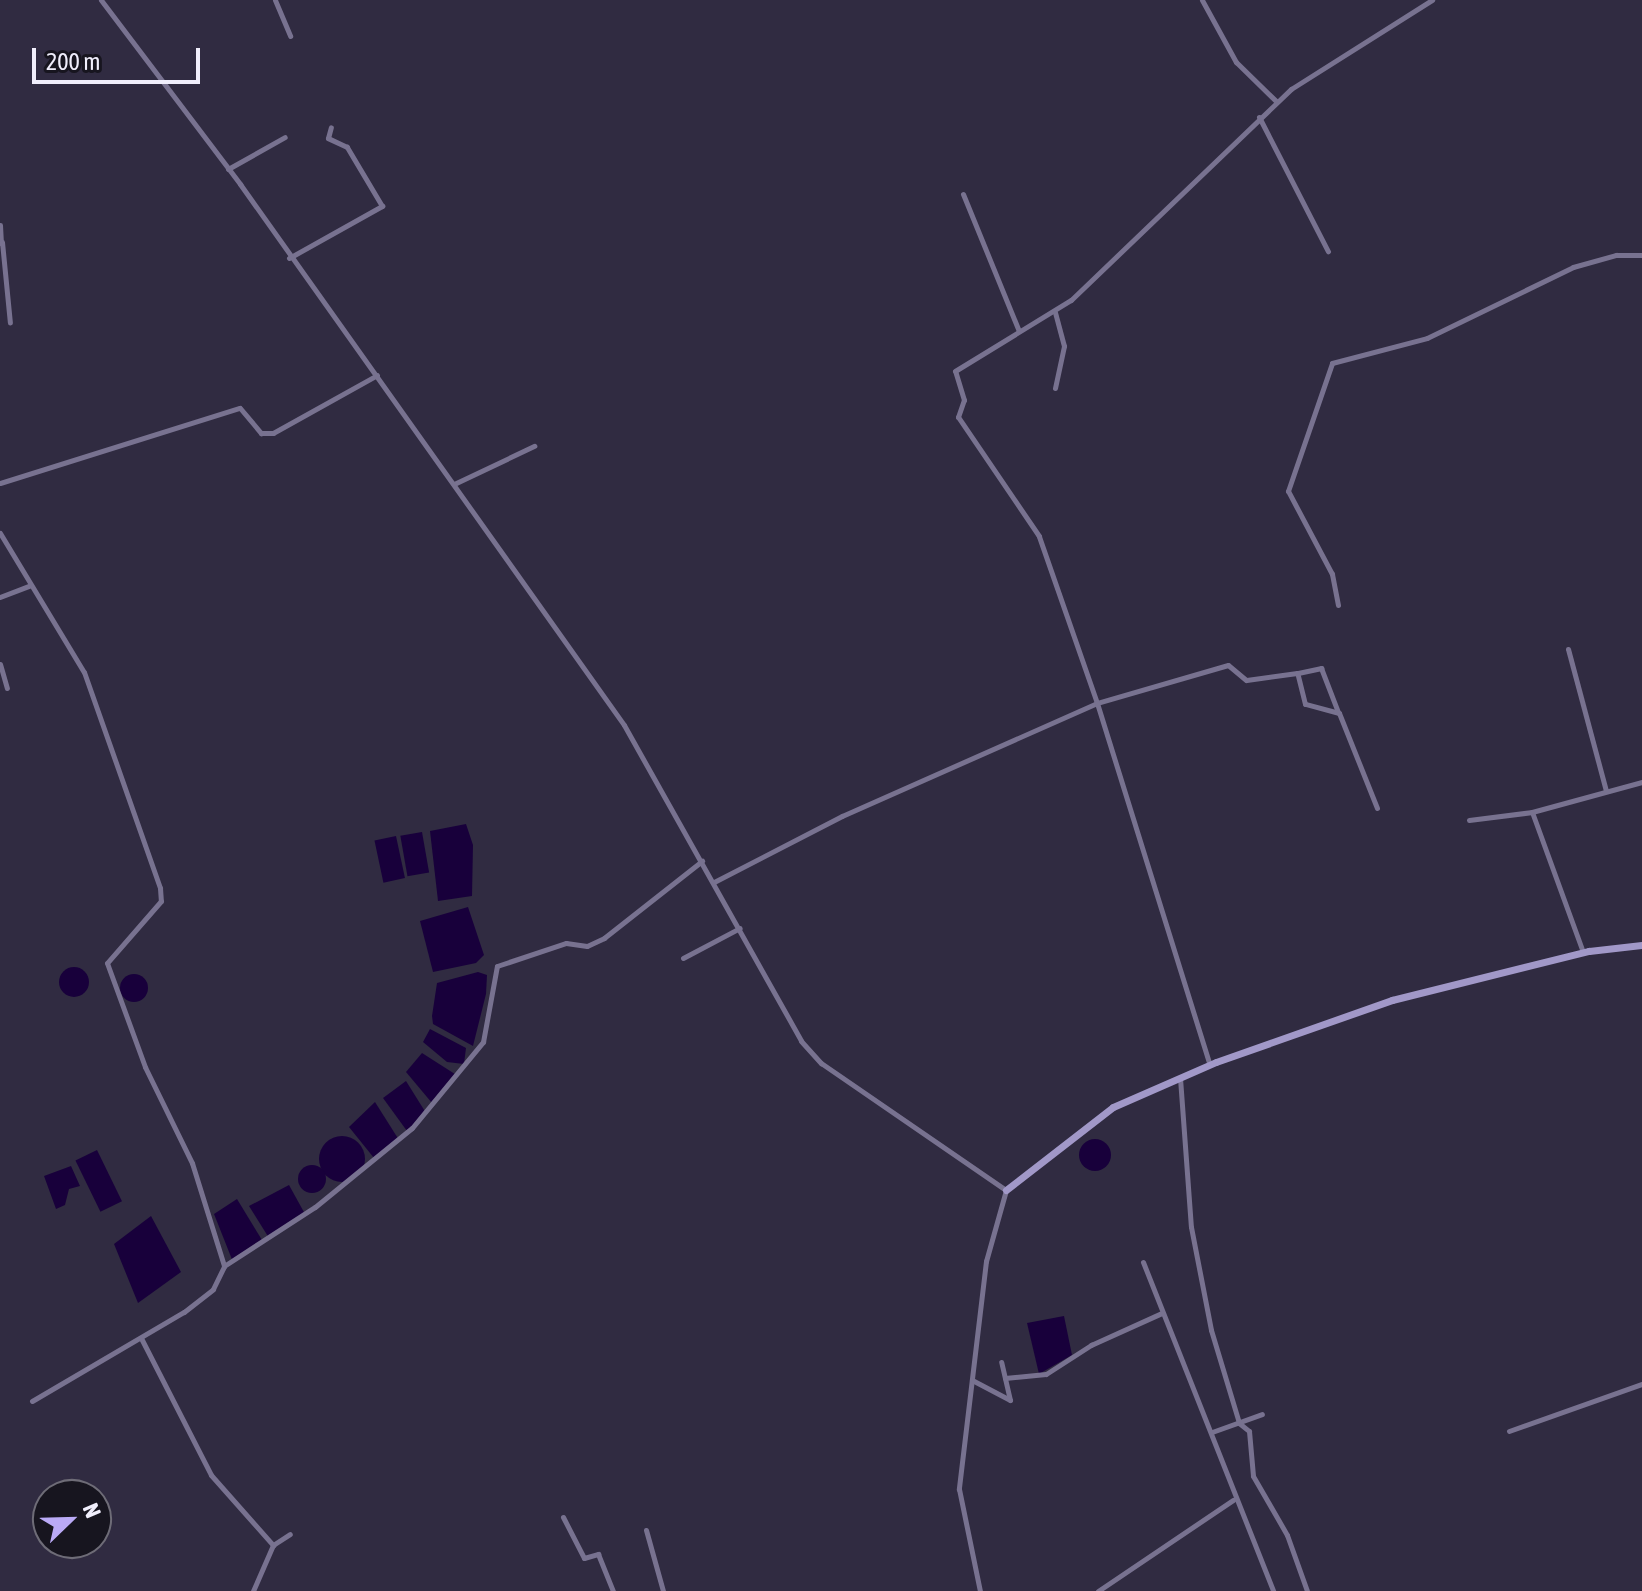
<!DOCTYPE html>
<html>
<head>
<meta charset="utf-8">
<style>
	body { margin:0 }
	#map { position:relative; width:1642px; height:1591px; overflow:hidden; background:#302b41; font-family:"Asap Condensed",sans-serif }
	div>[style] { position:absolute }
	.water>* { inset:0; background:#18003b; transform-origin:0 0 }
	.round { border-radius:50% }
	.street>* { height:5px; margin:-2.5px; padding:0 2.5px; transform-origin:2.5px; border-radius:2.5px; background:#787290 }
	.secondary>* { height:7px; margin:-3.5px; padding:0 3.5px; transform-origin:3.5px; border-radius:3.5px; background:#a198c8 }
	span { translate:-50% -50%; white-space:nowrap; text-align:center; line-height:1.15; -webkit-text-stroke:6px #17151f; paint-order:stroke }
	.north { position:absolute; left:32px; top:1479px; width:80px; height:80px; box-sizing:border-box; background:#17151f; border:2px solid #6e6c77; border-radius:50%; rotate:67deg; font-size:22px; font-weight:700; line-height:32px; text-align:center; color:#f0eefc }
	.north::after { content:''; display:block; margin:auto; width:28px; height:36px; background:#baaaf6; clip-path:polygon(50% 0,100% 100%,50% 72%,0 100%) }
	.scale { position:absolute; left:32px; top:48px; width:168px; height:36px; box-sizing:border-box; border:4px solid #f0eefc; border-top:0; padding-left:10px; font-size:24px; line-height:28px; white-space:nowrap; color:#f0eefc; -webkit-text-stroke:6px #17151f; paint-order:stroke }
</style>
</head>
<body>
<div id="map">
	<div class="water">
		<i style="clip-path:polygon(466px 824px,473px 845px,472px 896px,438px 901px,430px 831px)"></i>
		<i style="left:422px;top:832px;width:41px;height:22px;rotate:80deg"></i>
		<i style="left:396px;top:836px;width:43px;height:22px;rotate:78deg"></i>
		<i style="clip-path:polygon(468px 907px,484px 955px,476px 963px,433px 972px,420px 921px)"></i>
		<i class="round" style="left:59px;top:967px;width:30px;height:30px"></i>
		<i style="clip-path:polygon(478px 972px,487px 975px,486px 994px,473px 1046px,433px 1024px,432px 1016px,437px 983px)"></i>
		<i class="round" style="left:120px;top:974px;width:28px;height:28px"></i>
		<i style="clip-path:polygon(430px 1029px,466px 1048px,464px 1064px,447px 1062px,423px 1042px)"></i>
		<i style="clip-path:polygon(422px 1053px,458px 1076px,432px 1103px,406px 1072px)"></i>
		<i style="clip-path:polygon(406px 1081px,426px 1113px,407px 1131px,383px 1098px)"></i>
		<i style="clip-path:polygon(375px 1102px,399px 1140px,374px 1158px,349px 1127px)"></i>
		<i class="round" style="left:319px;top:1136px;width:46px;height:46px"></i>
		<i class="round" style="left:1079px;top:1139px;width:32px;height:32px"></i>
		<i style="left:97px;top:1150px;width:57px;height:24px;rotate:64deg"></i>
		<i class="round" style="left:298px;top:1165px;width:28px;height:28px"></i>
		<i style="clip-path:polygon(71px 1166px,80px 1186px,69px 1189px,65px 1205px,56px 1209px,44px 1176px)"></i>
		<i style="clip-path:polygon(289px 1185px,305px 1214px,269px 1238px,249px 1206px)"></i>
		<i style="clip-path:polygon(237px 1199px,262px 1240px,233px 1262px,214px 1214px)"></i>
		<i style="clip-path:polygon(151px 1216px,181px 1272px,138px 1303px,114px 1244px)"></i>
		<i style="clip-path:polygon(1064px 1316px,1072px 1355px,1039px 1374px,1027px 1323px)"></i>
	</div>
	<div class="street">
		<i style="left:101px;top:0;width:231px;rotate:52.9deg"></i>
		<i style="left:240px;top:184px;width:663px;rotate:54.63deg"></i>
		<i style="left:624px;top:725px;width:362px;rotate:60.7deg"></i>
		<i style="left:801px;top:1041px;width:30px;rotate:48deg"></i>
		<i style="left:821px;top:1063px;width:224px;rotate:34.5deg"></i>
		<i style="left:1006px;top:1190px;width:74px;rotate:105.7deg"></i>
		<i style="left:986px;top:1261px;width:230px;rotate:96.8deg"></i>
		<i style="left:959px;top:1489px;width:104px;rotate:78.4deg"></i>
		<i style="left:275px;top:0;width:39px;rotate:67deg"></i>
		<i style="left:1202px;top:0;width:71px;rotate:61.3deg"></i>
		<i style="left:1236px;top:62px;width:56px;rotate:44.3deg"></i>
		<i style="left:1259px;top:117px;width:151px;rotate:62.8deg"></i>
		<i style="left:228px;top:169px;width:65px;rotate:-29.3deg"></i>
		<i style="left:963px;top:194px;width:148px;rotate:67.8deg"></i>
		<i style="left:0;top:225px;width:18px;rotate:87deg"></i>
		<i style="left:2px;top:242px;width:81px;rotate:84.4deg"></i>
		<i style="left:289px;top:258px;width:107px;rotate:-29.2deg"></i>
		<i style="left:382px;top:206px;width:69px;rotate:-120.7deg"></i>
		<i style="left:347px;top:147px;width:21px;rotate:-155deg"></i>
		<i style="left:328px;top:138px;width:11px;rotate:-75deg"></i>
		<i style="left:1055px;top:388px;width:43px;rotate:-77.9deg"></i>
		<i style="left:1064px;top:346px;width:35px;rotate:-105deg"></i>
		<i style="left:0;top:483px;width:251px;rotate:-17.4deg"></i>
		<i style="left:240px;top:408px;width:33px;rotate:50deg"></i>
		<i style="left:261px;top:433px;width:12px"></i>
		<i style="left:273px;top:433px;width:119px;rotate:-29.1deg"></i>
		<i style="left:454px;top:484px;width:89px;rotate:-25.4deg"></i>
		<i style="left:0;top:533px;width:162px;rotate:58.9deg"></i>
		<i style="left:84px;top:672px;width:229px;rotate:70.6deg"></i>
		<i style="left:160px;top:888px;width:13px;rotate:86deg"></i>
		<i style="left:161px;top:901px;width:82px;rotate:131.1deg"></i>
		<i style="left:107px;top:963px;width:111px;rotate:69.9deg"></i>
		<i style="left:145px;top:1067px;width:107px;rotate:63.9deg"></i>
		<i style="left:192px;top:1163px;width:108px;rotate:72.7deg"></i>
		<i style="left:0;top:597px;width:31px;rotate:-21deg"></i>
		<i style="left:1338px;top:605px;width:32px;rotate:-101deg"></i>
		<i style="left:1332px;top:574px;width:94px;rotate:-117.9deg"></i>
		<i style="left:1288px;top:491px;width:135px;rotate:-71deg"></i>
		<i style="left:1332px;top:363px;width:98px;rotate:-14.7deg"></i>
		<i style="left:1427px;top:338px;width:162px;rotate:-25.9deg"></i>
		<i style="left:1573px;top:267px;width:45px;rotate:-15.6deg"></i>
		<i style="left:1616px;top:255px;width:26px"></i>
		<i style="left:1568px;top:649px;width:147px;rotate:75deg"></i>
		<i style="left:0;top:664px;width:25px;rotate:74deg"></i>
		<i style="left:1298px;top:673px;width:24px;rotate:-12deg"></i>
		<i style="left:1321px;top:668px;width:47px;rotate:68.9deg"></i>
		<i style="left:1377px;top:808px;width:102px;rotate:-111.8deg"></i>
		<i style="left:1339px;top:713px;width:35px;rotate:-165deg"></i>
		<i style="left:1305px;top:704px;width:32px;rotate:-104deg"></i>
		<i style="left:1297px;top:673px;width:51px;rotate:172.2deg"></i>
		<i style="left:1246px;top:680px;width:23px;rotate:-140deg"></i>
		<i style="left:1228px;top:665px;width:136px;rotate:163.8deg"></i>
		<i style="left:1097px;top:703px;width:177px;rotate:-109.2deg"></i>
		<i style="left:1039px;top:536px;width:144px;rotate:-124.2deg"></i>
		<i style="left:958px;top:417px;width:18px;rotate:-71deg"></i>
		<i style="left:964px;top:400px;width:30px;rotate:-107deg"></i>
		<i style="left:955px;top:371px;width:136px;rotate:-31.5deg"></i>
		<i style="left:1071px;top:300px;width:305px;rotate:-43.8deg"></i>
		<i style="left:1291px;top:89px;width:167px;rotate:-32.3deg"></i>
		<i style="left:1532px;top:812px;width:149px;rotate:70deg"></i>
		<i style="left:1469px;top:820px;width:64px;rotate:-7.2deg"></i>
		<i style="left:1532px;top:812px;width:114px;rotate:-15.3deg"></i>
		<i style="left:714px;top:882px;width:144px;rotate:-27.3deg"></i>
		<i style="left:842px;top:816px;width:279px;rotate:-23.9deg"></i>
		<i style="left:1097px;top:703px;width:379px;rotate:72.7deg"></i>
		<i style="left:683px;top:958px;width:64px;rotate:-27.8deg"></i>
		<i style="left:1180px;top:1078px;width:149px;rotate:85.8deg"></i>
		<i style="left:1191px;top:1227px;width:105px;rotate:79deg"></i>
		<i style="left:1211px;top:1330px;width:97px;rotate:73.2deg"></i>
		<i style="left:1239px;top:1423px;width:13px;rotate:39deg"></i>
		<i style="left:1249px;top:1431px;width:45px;rotate:84.9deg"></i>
		<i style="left:1253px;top:1476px;width:68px;rotate:60deg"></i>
		<i style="left:1287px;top:1535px;width:59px;rotate:70.3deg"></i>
		<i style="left:1143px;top:1262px;width:354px;rotate:68.4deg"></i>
		<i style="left:141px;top:1338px;width:154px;rotate:62.9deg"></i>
		<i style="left:211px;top:1475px;width:94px;rotate:48.5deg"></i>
		<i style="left:273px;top:1545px;width:50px;rotate:113.5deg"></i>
		<i style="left:1005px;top:1378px;width:41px;rotate:-5.6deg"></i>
		<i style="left:1046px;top:1374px;width:54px;rotate:-32.8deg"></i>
		<i style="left:1091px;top:1345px;width:78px;rotate:-24.3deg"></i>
		<i style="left:972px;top:1380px;width:43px;rotate:27.8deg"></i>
		<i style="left:1010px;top:1400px;width:39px;rotate:-103deg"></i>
		<i style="left:32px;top:1401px;width:176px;rotate:-30.4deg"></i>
		<i style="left:184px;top:1312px;width:37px;rotate:-38deg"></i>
		<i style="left:213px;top:1289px;width:25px;rotate:-64deg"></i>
		<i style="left:224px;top:1266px;width:108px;rotate:-33deg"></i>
		<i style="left:315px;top:1207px;width:125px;rotate:-39.2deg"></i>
		<i style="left:412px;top:1128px;width:112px;rotate:-50.5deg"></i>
		<i style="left:483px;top:1042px;width:77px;rotate:-79.6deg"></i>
		<i style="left:497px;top:966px;width:73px;rotate:-18.4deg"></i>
		<i style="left:566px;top:943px;width:21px;rotate:8deg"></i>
		<i style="left:587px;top:946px;width:19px;rotate:-25deg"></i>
		<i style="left:604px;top:938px;width:125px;rotate:-38.2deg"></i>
		<i style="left:1509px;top:1431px;width:141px;rotate:-19.5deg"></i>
		<i style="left:1212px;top:1432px;width:53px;rotate:-19.8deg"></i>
		<i style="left:563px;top:1517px;width:46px;rotate:62.9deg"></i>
		<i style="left:584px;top:1558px;width:15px;rotate:-16deg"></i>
		<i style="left:598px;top:1554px;width:40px;rotate:68deg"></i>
		<i style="left:646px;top:1530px;width:63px;rotate:74.4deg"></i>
		<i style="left:273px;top:1545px;width:20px;rotate:-33deg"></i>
		<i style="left:1098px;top:1591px;width:163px;rotate:-34deg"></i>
	</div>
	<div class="secondary">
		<i style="left:1006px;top:1190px;width:135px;rotate:-37.8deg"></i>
		<i style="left:1113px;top:1107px;width:112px;rotate:-23.6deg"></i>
		<i style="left:1216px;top:1062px;width:187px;rotate:-19.4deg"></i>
		<i style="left:1392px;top:1000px;width:203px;rotate:-14deg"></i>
		<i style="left:1589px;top:951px;width:53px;rotate:-6.5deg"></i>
	</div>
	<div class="north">N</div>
	<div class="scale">200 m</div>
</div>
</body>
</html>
